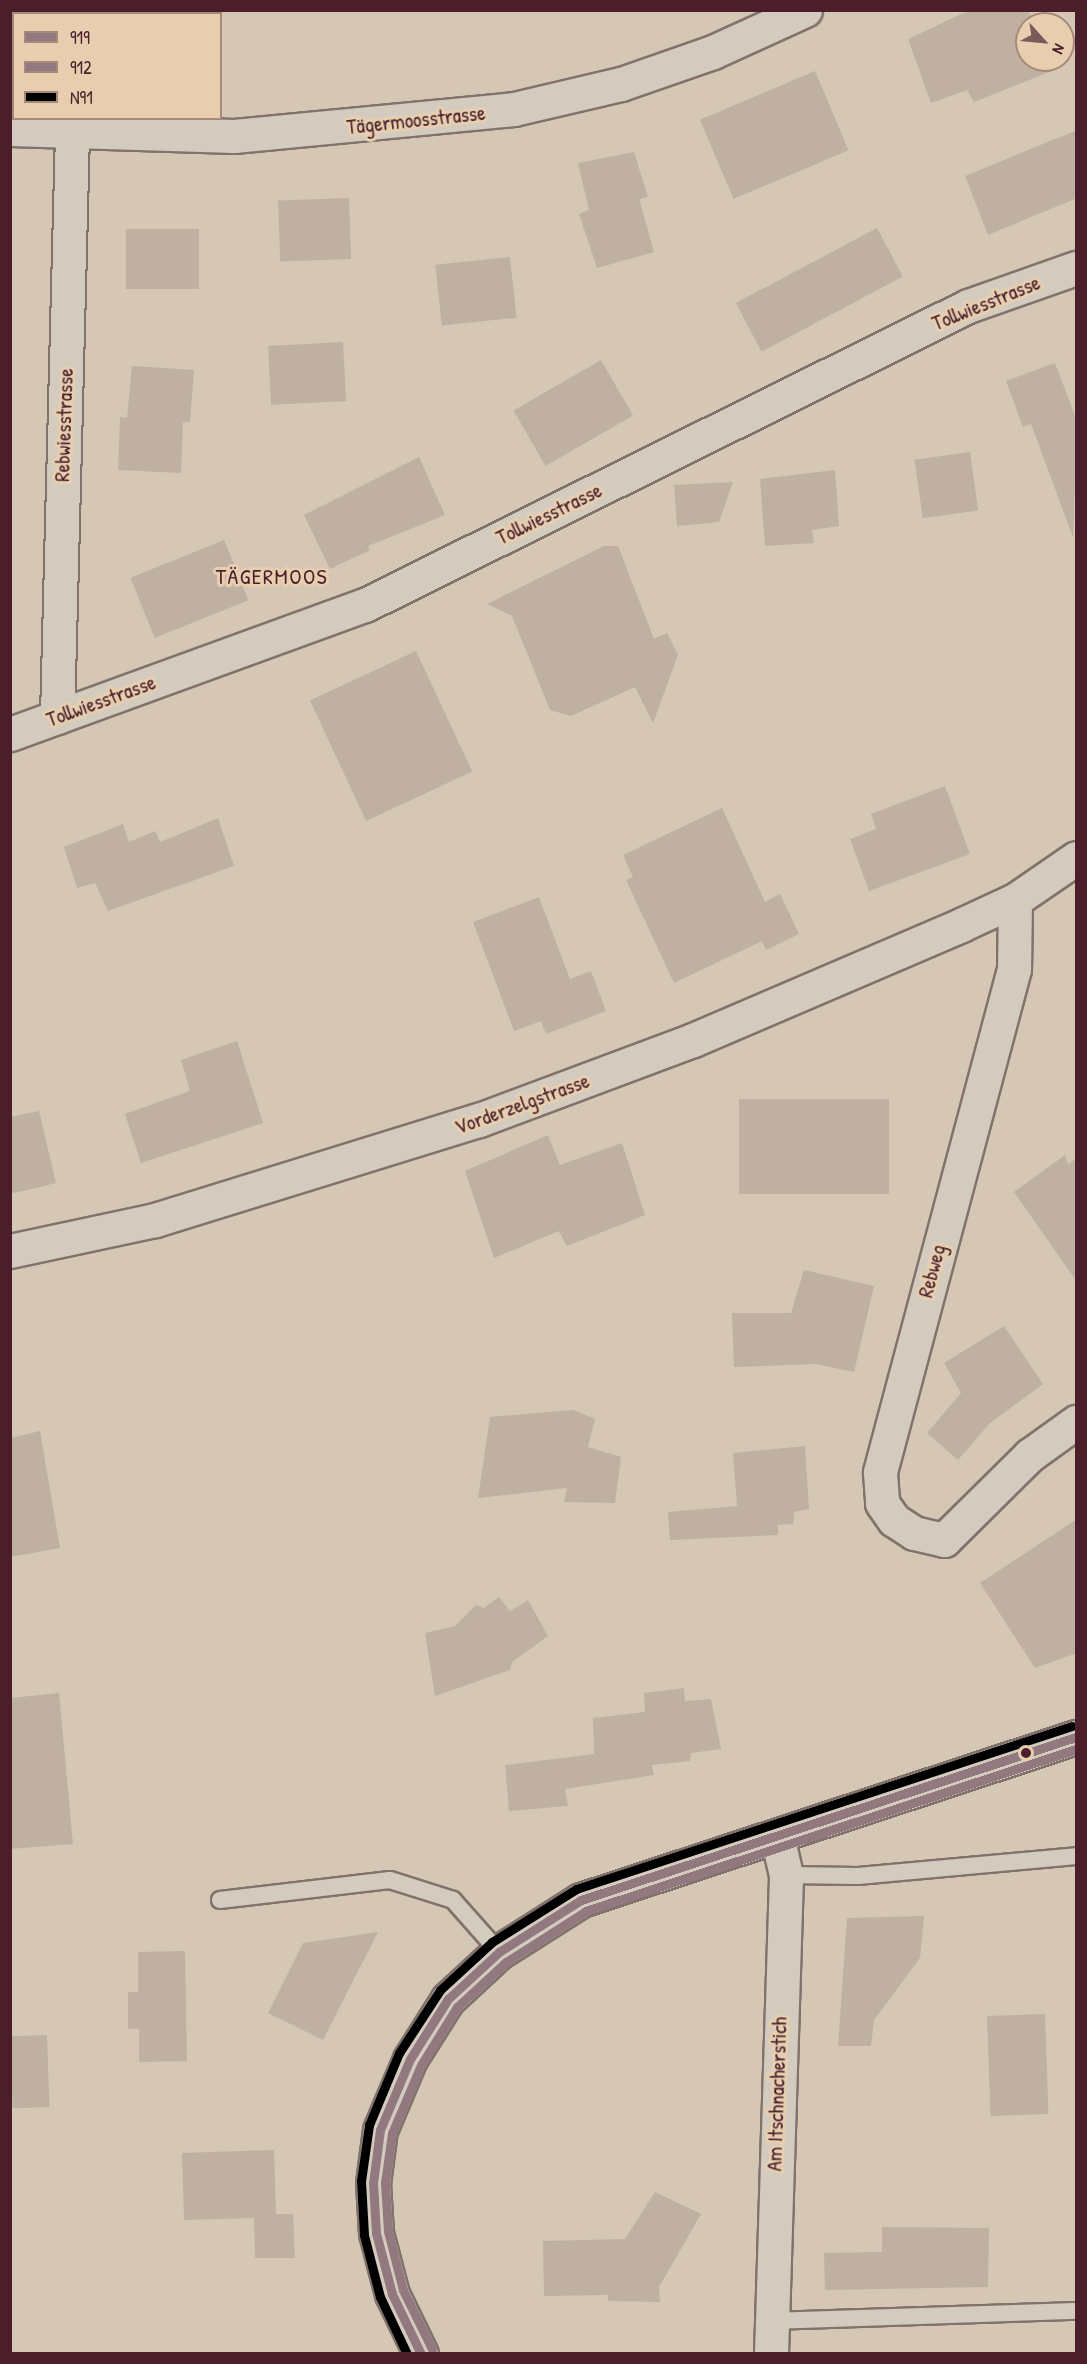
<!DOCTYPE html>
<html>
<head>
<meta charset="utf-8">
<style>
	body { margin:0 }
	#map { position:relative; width:1087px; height:2364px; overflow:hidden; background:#d5c7b4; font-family:"Patrick Hand",sans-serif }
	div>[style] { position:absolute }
	.building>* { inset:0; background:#bfb0a2; transform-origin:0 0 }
	.roads { filter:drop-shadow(2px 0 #81726c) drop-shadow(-2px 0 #81726c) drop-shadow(0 2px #81726c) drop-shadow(0 -2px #81726c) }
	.lane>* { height:16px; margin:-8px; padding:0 8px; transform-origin:8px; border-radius:8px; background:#d4cbbf }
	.street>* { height:33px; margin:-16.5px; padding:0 16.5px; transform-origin:16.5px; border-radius:16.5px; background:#d4cbbf }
	.secondary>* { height:33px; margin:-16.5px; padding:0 16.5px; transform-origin:16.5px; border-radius:16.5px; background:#d4cbbf }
	.bus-1>* { height:9px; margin:-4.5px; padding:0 4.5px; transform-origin:4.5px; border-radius:4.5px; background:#927980 }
	.bus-2>* { height:9px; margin:-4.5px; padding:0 4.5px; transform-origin:4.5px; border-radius:4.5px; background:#927980 }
	.bus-3>* { height:9px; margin:-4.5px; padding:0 4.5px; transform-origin:4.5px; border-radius:4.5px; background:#000 }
	.dots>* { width:16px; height:16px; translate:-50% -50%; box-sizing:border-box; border:3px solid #e6ceaf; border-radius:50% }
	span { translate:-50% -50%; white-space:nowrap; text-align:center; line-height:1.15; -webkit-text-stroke:6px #e6ceaf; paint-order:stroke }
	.street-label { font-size:21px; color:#4a1f2b }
	.neighbourhood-label { font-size:22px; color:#4a1f2b; letter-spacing:1.5px }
	.frame { position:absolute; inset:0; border:12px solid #4a1f2b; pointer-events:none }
	.legend { position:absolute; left:12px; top:12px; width:210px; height:108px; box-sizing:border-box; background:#e6ceaf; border:2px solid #a8887a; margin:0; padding:8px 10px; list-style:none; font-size:18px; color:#4a1f2b }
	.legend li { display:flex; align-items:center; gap:12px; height:30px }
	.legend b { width:30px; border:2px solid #a8887a }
	.north { position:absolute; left:1015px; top:12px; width:60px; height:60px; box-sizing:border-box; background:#e6ceaf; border:2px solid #a8887a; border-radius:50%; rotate:117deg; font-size:16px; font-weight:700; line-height:24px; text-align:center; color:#4a1f2b }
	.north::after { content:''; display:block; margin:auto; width:21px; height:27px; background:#7b5a5b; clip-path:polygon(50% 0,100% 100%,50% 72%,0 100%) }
</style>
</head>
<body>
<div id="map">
	<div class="building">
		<i style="clip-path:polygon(970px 10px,1028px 10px,1034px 24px,1027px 24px,1027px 60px,1048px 60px,1052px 71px,974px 102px,967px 90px,931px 103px,908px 39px)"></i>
		<i style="left:815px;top:71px;width:86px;height:125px;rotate:67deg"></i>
		<i style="clip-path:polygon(1077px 130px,1077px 198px,988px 235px,965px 176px)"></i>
		<i style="clip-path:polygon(634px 152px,648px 197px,639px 199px,654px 252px,597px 268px,579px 214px,589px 210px,578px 163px)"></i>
		<i style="left:349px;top:198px;width:61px;height:71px;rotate:88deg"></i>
		<i style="left:877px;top:228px;width:55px;height:160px;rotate:62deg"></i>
		<i style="left:126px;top:229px;width:73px;height:60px"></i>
		<i style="left:510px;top:257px;width:61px;height:75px;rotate:84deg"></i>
		<i style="left:343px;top:342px;width:59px;height:75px;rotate:87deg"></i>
		<i style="left:601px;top:360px;width:64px;height:101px;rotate:60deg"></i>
		<i style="clip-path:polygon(1055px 363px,1077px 421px,1073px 537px,1031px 424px,1023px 427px,1006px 381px)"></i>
		<i style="clip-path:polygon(132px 366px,194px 370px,190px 422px,183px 422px,181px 473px,118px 470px,120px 417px,127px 418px)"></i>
		<i style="left:970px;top:452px;width:59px;height:56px;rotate:82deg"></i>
		<i style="clip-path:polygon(419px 457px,445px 515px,368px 546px,370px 550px,330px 569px,304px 515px)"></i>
		<i style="clip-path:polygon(835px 470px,839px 526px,812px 530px,814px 543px,765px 546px,760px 479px)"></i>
		<i style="clip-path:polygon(733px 482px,719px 522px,677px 526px,674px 485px)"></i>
		<i style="left:224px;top:540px;width:65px;height:101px;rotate:68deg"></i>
		<i style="clip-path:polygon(604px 546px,618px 546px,654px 639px,667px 633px,678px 655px,653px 723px,635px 687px,571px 716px,550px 710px,512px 616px,487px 604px)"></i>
		<i style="left:416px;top:651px;width:133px;height:117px;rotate:65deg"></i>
		<i style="clip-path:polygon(945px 786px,970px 854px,869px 891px,850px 839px,876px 829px,871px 814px)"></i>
		<i style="clip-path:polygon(722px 808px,765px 902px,780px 894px,799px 934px,766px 950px,762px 941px,674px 983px,626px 880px,633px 877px,623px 855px)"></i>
		<i style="clip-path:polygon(218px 818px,234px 866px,108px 911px,95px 883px,77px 888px,64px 847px,123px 824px,129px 842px,155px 831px,160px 842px)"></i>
		<i style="clip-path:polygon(539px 897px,570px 979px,591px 971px,606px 1011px,546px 1034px,541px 1021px,514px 1031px,473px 922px)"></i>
		<i style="clip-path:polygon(237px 1041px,263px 1123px,141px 1163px,125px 1114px,190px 1091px,181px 1060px)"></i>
		<i style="left:739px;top:1099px;width:150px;height:95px"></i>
		<i style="clip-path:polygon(39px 1111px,56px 1183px,10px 1194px,10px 1117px)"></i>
		<i style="clip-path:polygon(548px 1135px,560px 1165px,622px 1143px,645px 1215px,567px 1246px,559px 1231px,494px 1258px,465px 1171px)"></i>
		<i style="clip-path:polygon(1065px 1155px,1068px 1164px,1077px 1158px,1077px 1282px,1014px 1192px)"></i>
		<i style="clip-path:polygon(804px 1270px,874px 1286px,854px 1372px,816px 1364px,734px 1367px,732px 1313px,791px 1313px)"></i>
		<i style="clip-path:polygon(1004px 1326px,1043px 1384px,989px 1424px,958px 1460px,927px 1433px,961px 1393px,944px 1363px)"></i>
		<i style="clip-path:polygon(573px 1410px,595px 1419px,588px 1447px,621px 1457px,615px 1503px,564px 1502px,567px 1488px,478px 1498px,490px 1417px)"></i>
		<i style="clip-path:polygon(40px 1431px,60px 1548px,10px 1557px,10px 1438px)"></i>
		<i style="clip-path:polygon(805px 1446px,809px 1509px,794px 1512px,793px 1524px,778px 1525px,778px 1535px,670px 1540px,668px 1512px,737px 1506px,733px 1453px)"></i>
		<i style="clip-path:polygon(1077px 1519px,1077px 1653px,1035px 1668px,980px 1583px)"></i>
		<i style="clip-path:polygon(499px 1597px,510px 1611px,528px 1600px,548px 1636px,512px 1662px,510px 1670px,435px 1696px,425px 1633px,455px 1626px,476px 1605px,484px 1608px)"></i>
		<i style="clip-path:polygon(684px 1688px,685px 1701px,711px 1699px,721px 1749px,691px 1753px,690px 1761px,652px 1765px,654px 1775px,565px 1789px,568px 1806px,509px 1811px,505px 1765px,594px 1754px,593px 1718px,645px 1712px,644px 1693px)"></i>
		<i style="clip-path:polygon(59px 1693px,73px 1844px,10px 1849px,10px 1698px)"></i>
		<i style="clip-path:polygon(924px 1916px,920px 1958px,874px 2020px,871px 2046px,838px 2046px,847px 1918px)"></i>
		<i style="clip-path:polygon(378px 1932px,323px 2040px,268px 2013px,303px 1943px)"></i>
		<i style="clip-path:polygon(185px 1951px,187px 2061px,139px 2062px,139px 2029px,128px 2029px,128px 1992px,138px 1992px,138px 1952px)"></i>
		<i style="left:1045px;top:2014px;width:100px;height:58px;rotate:88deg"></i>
		<i style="left:47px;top:2035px;width:72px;height:37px;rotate:88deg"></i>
		<i style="clip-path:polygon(274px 2150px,276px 2214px,293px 2214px,295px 2258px,255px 2258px,254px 2218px,184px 2220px,182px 2153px)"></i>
		<i style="clip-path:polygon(655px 2192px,701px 2214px,659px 2287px,660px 2302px,608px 2301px,608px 2295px,544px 2296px,543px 2241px,625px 2239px)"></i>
		<i style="clip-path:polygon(882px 2227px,989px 2228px,988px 2287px,825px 2290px,824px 2253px,882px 2252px)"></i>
	</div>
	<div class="roads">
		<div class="lane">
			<i style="left:786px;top:1875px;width:72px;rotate:0.8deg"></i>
			<i style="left:858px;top:1876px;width:219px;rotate:-5.2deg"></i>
			<i style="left:220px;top:1900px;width:171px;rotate:-6.7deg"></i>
			<i style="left:390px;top:1880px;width:66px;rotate:17.6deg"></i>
			<i style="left:453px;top:1900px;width:69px;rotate:48.5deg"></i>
			<i style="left:771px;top:2321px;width:305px;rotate:-1.9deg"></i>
		</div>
		<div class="street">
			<i style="left:10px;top:129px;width:224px;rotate:1.8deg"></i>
			<i style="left:234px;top:136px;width:281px;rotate:-5.5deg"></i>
			<i style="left:514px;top:109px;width:110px;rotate:-13.2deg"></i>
			<i style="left:621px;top:84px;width:97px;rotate:-19.2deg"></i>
			<i style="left:713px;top:52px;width:101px;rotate:-24.5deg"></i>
			<i style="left:57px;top:717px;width:584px;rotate:-88.53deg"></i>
			<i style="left:10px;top:734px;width:378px;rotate:-20deg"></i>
			<i style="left:365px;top:605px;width:673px;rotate:-26.37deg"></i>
			<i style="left:968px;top:306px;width:114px;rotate:-19.4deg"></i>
			<i style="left:1015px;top:900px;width:69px;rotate:90.8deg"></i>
			<i style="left:1014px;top:969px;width:521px;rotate:104.92deg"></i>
			<i style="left:880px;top:1472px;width:31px;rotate:86deg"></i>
			<i style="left:882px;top:1503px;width:21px;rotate:55deg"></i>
			<i style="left:894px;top:1520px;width:24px;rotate:33deg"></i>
			<i style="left:914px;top:1533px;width:31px;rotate:13deg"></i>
			<i style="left:944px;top:1540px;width:121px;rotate:-44.7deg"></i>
			<i style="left:1030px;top:1455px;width:57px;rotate:-35.7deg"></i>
			<i style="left:10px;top:1251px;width:148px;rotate:-12.1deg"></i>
			<i style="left:155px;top:1220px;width:339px;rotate:-17.2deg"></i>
			<i style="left:479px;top:1120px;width:228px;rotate:-20.5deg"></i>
			<i style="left:693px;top:1040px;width:292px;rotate:-23.2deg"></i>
			<i style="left:961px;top:925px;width:60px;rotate:-24.8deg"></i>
			<i style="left:1015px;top:900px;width:74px;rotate:-34.5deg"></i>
			<i style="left:771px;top:2354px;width:479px;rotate:-88.2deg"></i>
			<i style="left:786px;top:1875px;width:39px;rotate:-103deg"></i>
		</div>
		<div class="secondary">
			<i style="left:421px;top:2354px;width:67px;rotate:-115.8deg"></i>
			<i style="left:392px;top:2294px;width:63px;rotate:-104.7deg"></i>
			<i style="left:376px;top:2233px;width:50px;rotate:-93.4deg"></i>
			<i style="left:373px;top:2183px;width:53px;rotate:-82.5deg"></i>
			<i style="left:380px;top:2130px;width:77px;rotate:-67.1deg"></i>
			<i style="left:410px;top:2059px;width:71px;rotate:-57.7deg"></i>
			<i style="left:448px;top:1999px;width:69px;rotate:-42.7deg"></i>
			<i style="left:499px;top:1952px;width:97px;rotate:-32.4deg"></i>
			<i style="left:581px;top:1900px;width:521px;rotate:-18.23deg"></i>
		</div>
	</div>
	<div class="bus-1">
		<i style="left:421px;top:2354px;width:67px;rotate:-115.8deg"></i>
		<i style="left:392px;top:2294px;width:63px;rotate:-104.7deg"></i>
		<i style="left:376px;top:2233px;width:50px;rotate:-93.4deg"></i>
		<i style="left:373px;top:2183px;width:53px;rotate:-82.5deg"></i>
		<i style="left:380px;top:2130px;width:77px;rotate:-67.1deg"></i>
		<i style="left:410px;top:2059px;width:71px;rotate:-57.7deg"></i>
		<i style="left:448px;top:1999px;width:69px;rotate:-42.7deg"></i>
		<i style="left:499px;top:1952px;width:97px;rotate:-32.4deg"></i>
		<i style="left:581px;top:1900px;width:521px;rotate:-18.23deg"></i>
	</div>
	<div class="bus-2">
		<i style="left:432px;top:2349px;width:66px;rotate:-116.2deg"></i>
		<i style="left:403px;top:2290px;width:61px;rotate:-104.3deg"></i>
		<i style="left:388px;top:2231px;width:48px;rotate:-93.6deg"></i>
		<i style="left:385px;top:2183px;width:50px;rotate:-82deg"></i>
		<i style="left:392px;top:2133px;width:74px;rotate:-66.9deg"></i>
		<i style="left:421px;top:2065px;width:68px;rotate:-58.2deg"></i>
		<i style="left:457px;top:2007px;width:67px;rotate:-42.6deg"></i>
		<i style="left:506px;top:1962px;width:95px;rotate:-32.5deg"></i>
		<i style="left:586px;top:1911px;width:516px;rotate:-18.29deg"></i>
	</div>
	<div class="bus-3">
		<i style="left:407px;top:2354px;width:63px;rotate:-115.3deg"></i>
		<i style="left:380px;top:2297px;width:64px;rotate:-104.5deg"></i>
		<i style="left:364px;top:2235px;width:54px;rotate:-93.2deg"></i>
		<i style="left:361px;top:2181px;width:57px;rotate:-81.9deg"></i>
		<i style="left:369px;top:2125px;width:78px;rotate:-67.4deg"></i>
		<i style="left:399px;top:2053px;width:75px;rotate:-56.9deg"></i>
		<i style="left:440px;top:1990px;width:71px;rotate:-42.7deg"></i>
		<i style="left:492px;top:1942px;width:99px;rotate:-32.2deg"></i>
		<i style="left:576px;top:1889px;width:522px;rotate:-18.19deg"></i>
	</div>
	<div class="dots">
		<i style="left:1026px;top:1753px;background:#4a1f2b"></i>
	</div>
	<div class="street-label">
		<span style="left:416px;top:120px;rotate:-6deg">Tägermoosstrasse</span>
		<span style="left:986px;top:303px;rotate:-22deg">Tollwiesstrasse</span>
		<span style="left:64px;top:425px;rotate:-88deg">Rebwiesstrasse</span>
		<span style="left:549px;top:514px;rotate:-26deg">Tollwiesstrasse</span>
		<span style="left:101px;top:701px;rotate:-20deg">Tollwiesstrasse</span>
		<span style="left:522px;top:1104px;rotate:-20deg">Vorderzelgstrasse</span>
		<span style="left:932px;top:1271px;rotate:-75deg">Rebweg</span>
		<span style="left:777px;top:2094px;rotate:-88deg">Am Itschnacherstich</span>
	</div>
	<div class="neighbourhood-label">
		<span style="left:272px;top:577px">TÄGERMOOS</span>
	</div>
	<div class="frame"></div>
	<ul class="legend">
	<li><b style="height:8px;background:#927980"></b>919</li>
	<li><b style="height:8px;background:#927980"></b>912</li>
	<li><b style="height:8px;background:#000"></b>N91</li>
	</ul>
	<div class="north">N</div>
</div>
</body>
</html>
